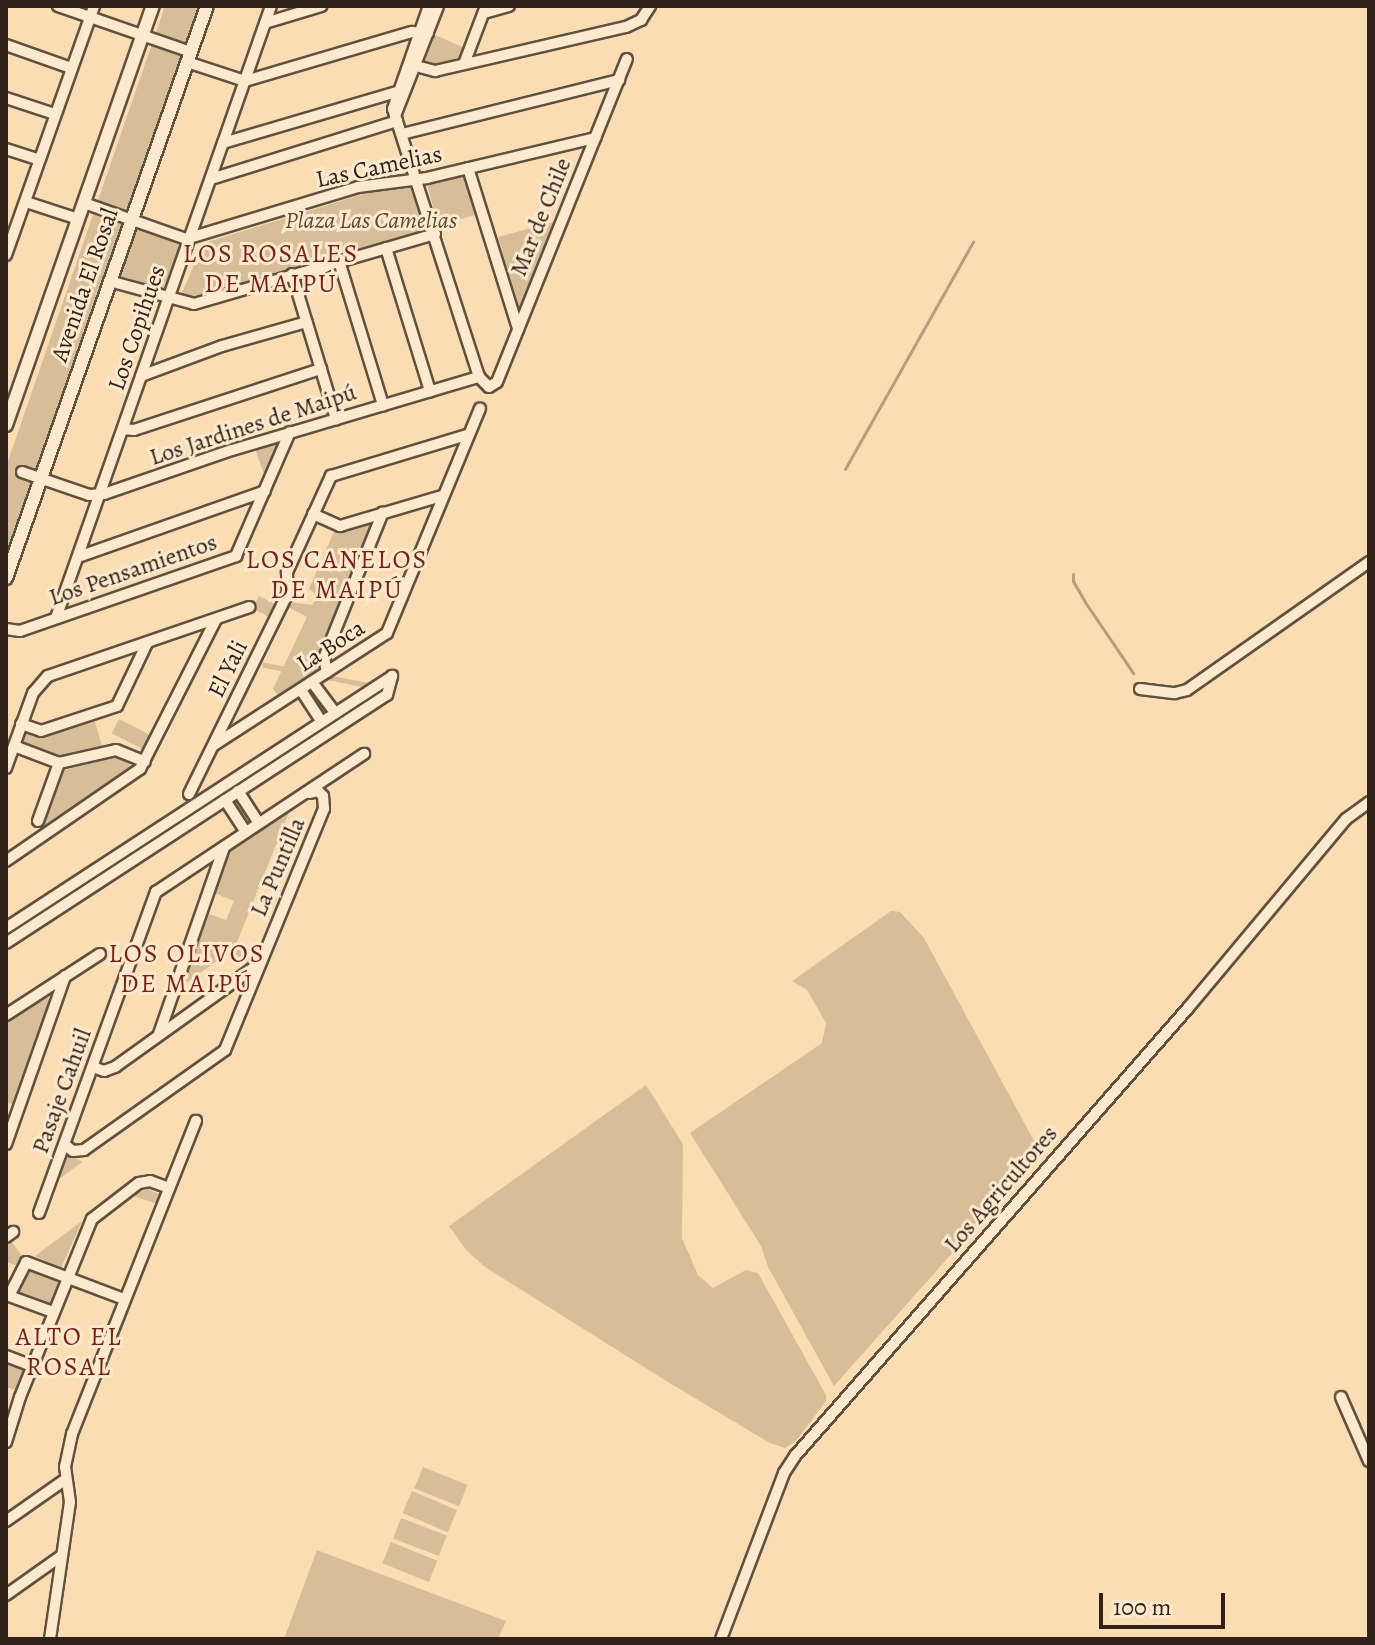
<!DOCTYPE html>
<html>
<head>
<meta charset="utf-8">
<style>
	body { margin:0 }
	#map { position:relative; width:1375px; height:1645px; overflow:hidden; background:#faddb3; font-family:Alegreya,serif }
	div>[style] { position:absolute }
	.green>* { inset:0; background:#d8bd99; transform-origin:0 0 }
	.stream>* { height:3px; margin:-1.5px; padding:0 1.5px; transform-origin:1.5px; border-radius:1.5px; background:#b59d7e }
	.roads { filter:drop-shadow(2px 0 #62503f) drop-shadow(-2px 0 #62503f) drop-shadow(0 2px #62503f) drop-shadow(0 -2px #62503f) }
	.minor>* { height:10px; margin:-5px; padding:0 5px; transform-origin:5px; border-radius:5px; background:#fce9ce }
	.tertiary>* { height:12px; margin:-6px; padding:0 6px; transform-origin:6px; border-radius:6px; background:#fce9ce }
	span { translate:-50% -50%; white-space:nowrap; text-align:center; line-height:1.15; -webkit-text-stroke:6px #fce9ce; paint-order:stroke }
	.street-label { font-size:24px; color:#302118 }
	.park-label { font-size:24px; color:#5a4838; font-style:italic }
	.neighbourhood-label { font-size:26px; color:#7a1f14; letter-spacing:2px }
	.frame { position:absolute; inset:0; border:8px solid #302118; pointer-events:none }
	.scale { position:absolute; left:1099px; top:1593px; width:126px; height:36px; box-sizing:border-box; border:4px solid #302118; border-top:0; padding-left:10px; font-size:24px; line-height:28px; white-space:nowrap; color:#302118; -webkit-text-stroke:6px #fce9ce; paint-order:stroke }
</style>
</head>
<body>
<div id="map">
	<div class="green">
		<i style="clip-path:polygon(165px 6px,198px 6px,6px 558px,6px 467px)"></i>
		<i style="clip-path:polygon(435px 35px,465px 48px,462px 56px,437px 66px,424px 63px)"></i>
		<i style="left:467px;top:175px;width:41px;height:41px;rotate:75deg"></i>
		<i style="clip-path:polygon(420px 186px,436px 229px,193px 301px,180px 297px,204px 243px,370px 192px)"></i>
		<i style="clip-path:polygon(554px 222px,519px 309px,498px 237px)"></i>
		<i style="left:135px;top:226px;width:49px;height:54px;rotate:21deg"></i>
		<i style="clip-path:polygon(281px 440px,281px 444px,265px 477px,255px 449px)"></i>
		<i style="clip-path:polygon(371px 520px,375px 526px,315px 673px,280px 698px,273px 689px,307px 617px,286px 606px,289px 602px,313px 605px,314px 592px,309px 589px,336px 527px)"></i>
		<i style="left:259px;top:596px;width:18px;height:14px;rotate:27deg"></i>
		<i style="left:384px;top:686px;width:5px;height:123px;rotate:101deg"></i>
		<i style="clip-path:polygon(94px 718px,102px 746px,59px 758px,21px 743px,26px 730px)"></i>
		<i style="left:119px;top:719px;width:34px;height:16px;rotate:27deg"></i>
		<i style="clip-path:polygon(116px 757px,129px 762px,131px 770px,43px 829px,40px 822px,61px 771px)"></i>
		<i style="left:268px;top:763px;width:4px;height:131px;rotate:56deg"></i>
		<i style="clip-path:polygon(290px 810px,235px 947px,258px 957px,256px 962px,248px 967px,232px 950px,182px 986px,209px 914px,226px 920px,234px 901px,214px 893px,229px 852px)"></i>
		<i style="clip-path:polygon(138px 848px,140px 851px,6px 939px,6px 934px)"></i>
		<i style="clip-path:polygon(891px 911px,900px 912px,924px 938px,1039px 1150px,1035px 1160px,834px 1386px,768px 1267px,761px 1246px,690px 1133px,822px 1043px,826px 1023px,807px 990px,792px 981px)"></i>
		<i style="clip-path:polygon(45px 996px,53px 1002px,17px 1106px,6px 1102px,6px 1021px)"></i>
		<i style="clip-path:polygon(646px 1085px,683px 1144px,682px 1238px,698px 1275px,713px 1288px,746px 1270px,758px 1273px,826px 1395px,826px 1401px,796px 1441px,785px 1448px,770px 1443px,668px 1382px,485px 1267px,466px 1250px,449px 1226px)"></i>
		<i style="clip-path:polygon(72px 1156px,82px 1162px,54px 1183px,63px 1158px)"></i>
		<i style="clip-path:polygon(148px 1189px,161px 1195px,157px 1204px,131px 1195px)"></i>
		<i style="clip-path:polygon(82px 1221px,61px 1268px,35px 1256px)"></i>
		<i style="clip-path:polygon(12px 1242px,24px 1259px,15px 1265px,6px 1262px,6px 1246px)"></i>
		<i style="left:23px;top:1266px;width:40px;height:30px;rotate:20deg"></i>
		<i style="clip-path:polygon(6px 1361px,24px 1369px,16px 1390px,6px 1387px)"></i>
		<i style="left:423px;top:1467px;width:48px;height:23px;rotate:22deg"></i>
		<i style="left:412px;top:1491px;width:49px;height:24px;rotate:23deg"></i>
		<i style="left:401px;top:1518px;width:49px;height:22px;rotate:21deg"></i>
		<i style="left:391px;top:1542px;width:50px;height:23px;rotate:22deg"></i>
		<i style="clip-path:polygon(317px 1550px,322px 1552px,506px 1621px,498px 1639px,284px 1639px)"></i>
	</div>
	<div class="stream">
		<i style="left:845px;top:469px;width:261px;rotate:-60.6deg"></i>
		<i style="left:1073px;top:574px;width:7px;rotate:90deg"></i>
		<i style="left:1073px;top:581px;width:24px;rotate:60deg"></i>
		<i style="left:1085px;top:602px;width:86px;rotate:55.9deg"></i>
	</div>
	<div class="roads">
		<div class="minor">
			<i style="left:58px;top:6px;width:141px;rotate:19.1deg"></i>
			<i style="left:429px;top:6px;width:109px;rotate:109.3deg"></i>
			<i style="left:393px;top:109px;width:281px;rotate:72.2deg"></i>
			<i style="left:479px;top:377px;width:14px;rotate:45deg"></i>
			<i style="left:489px;top:387px;width:9px;rotate:-32deg"></i>
			<i style="left:497px;top:382px;width:348px;rotate:-68.1deg"></i>
			<i style="left:484px;top:13px;width:26px;rotate:-16deg"></i>
			<i style="left:265px;top:23px;width:59px;rotate:-16.9deg"></i>
			<i style="left:6px;top:45px;width:69px;rotate:19.5deg"></i>
			<i style="left:187px;top:62px;width:61px;rotate:18.1deg"></i>
			<i style="left:245px;top:81px;width:174px;rotate:-16.4deg"></i>
			<i style="left:412px;top:32px;width:16px;rotate:4deg"></i>
			<i style="left:464px;top:64px;width:62px;rotate:-69.2deg"></i>
			<i style="left:416px;top:66px;width:20px;rotate:15deg"></i>
			<i style="left:435px;top:71px;width:196px;rotate:-13deg"></i>
			<i style="left:626px;top:27px;width:17px;rotate:-25deg"></i>
			<i style="left:641px;top:20px;width:17px;rotate:-57deg"></i>
			<i style="left:6px;top:98px;width:52px;rotate:18.1deg"></i>
			<i style="left:395px;top:116px;width:118px;rotate:-68.6deg"></i>
			<i style="left:402px;top:134px;width:224px;rotate:-14deg"></i>
			<i style="left:223px;top:143px;width:180px;rotate:-16.4deg"></i>
			<i style="left:6px;top:149px;width:35px;rotate:18deg"></i>
			<i style="left:468px;top:168px;width:169px;rotate:72.7deg"></i>
			<i style="left:211px;top:179px;width:195px;rotate:-17.3deg"></i>
			<i style="left:26px;top:202px;width:55px;rotate:18.1deg"></i>
			<i style="left:84px;top:203px;width:108px;rotate:19.4deg"></i>
			<i style="left:186px;top:239px;width:180px;rotate:-16.8deg"></i>
			<i style="left:358px;top:187px;width:70px;rotate:-7.4deg"></i>
			<i style="left:427px;top:178px;width:173px;rotate:-13.4deg"></i>
			<i style="left:386px;top:248px;width:150px;rotate:72.9deg"></i>
			<i style="left:6px;top:255px;width:264px;rotate:-70.5deg"></i>
			<i style="left:339px;top:261px;width:151px;rotate:73deg"></i>
			<i style="left:292px;top:274px;width:152px;rotate:73.1deg"></i>
			<i style="left:109px;top:281px;width:88px;rotate:15.1deg"></i>
			<i style="left:194px;top:304px;width:251px;rotate:-16.2deg"></i>
			<i style="left:141px;top:376px;width:86px;rotate:-20.3deg"></i>
			<i style="left:222px;top:346px;width:88px;rotate:-15.8deg"></i>
			<i style="left:123px;top:429px;width:11px;rotate:5deg"></i>
			<i style="left:134px;top:430px;width:197px;rotate:-18.1deg"></i>
			<i style="left:22px;top:472px;width:71px;rotate:18.9deg"></i>
			<i style="left:89px;top:495px;width:15px;rotate:-4deg"></i>
			<i style="left:104px;top:494px;width:135px;rotate:-19deg"></i>
			<i style="left:232px;top:450px;width:258px;rotate:-16.5deg"></i>
			<i style="left:313px;top:514px;width:30px;rotate:24deg"></i>
			<i style="left:340px;top:526px;width:106px;rotate:-16.4deg"></i>
			<i style="left:78px;top:557px;width:198px;rotate:-19.4deg"></i>
			<i style="left:56px;top:618px;width:649px;rotate:-70.64deg"></i>
			<i style="left:6px;top:629px;width:14px;rotate:8deg"></i>
			<i style="left:20px;top:631px;width:229px;rotate:-19.1deg"></i>
			<i style="left:236px;top:556px;width:135px;rotate:-66.5deg"></i>
			<i style="left:327px;top:672px;width:14px;rotate:-102deg"></i>
			<i style="left:324px;top:658px;width:157px;rotate:-68deg"></i>
			<i style="left:312px;top:682px;width:39px;rotate:53deg"></i>
			<i style="left:1140px;top:689px;width:35px;rotate:7deg"></i>
			<i style="left:1175px;top:693px;width:12px;rotate:-14deg"></i>
			<i style="left:1187px;top:690px;width:223px;rotate:-35.1deg"></i>
			<i style="left:301px;top:690px;width:38px;rotate:57deg"></i>
			<i style="left:21px;top:724px;width:21px;rotate:19deg"></i>
			<i style="left:41px;top:731px;width:80px;rotate:-18.2deg"></i>
			<i style="left:117px;top:706px;width:70px;rotate:-64.5deg"></i>
			<i style="left:214px;top:745px;width:206px;rotate:-32.9deg"></i>
			<i style="left:387px;top:633px;width:243px;rotate:-67.5deg"></i>
			<i style="left:14px;top:746px;width:48px;rotate:20.7deg"></i>
			<i style="left:59px;top:763px;width:58px;rotate:-12.8deg"></i>
			<i style="left:116px;top:750px;width:31px;rotate:22deg"></i>
			<i style="left:6px;top:768px;width:80px;rotate:-70.2deg"></i>
			<i style="left:33px;top:693px;width:23px;rotate:-49deg"></i>
			<i style="left:48px;top:676px;width:213px;rotate:-18.9deg"></i>
			<i style="left:238px;top:791px;width:38px;rotate:57deg"></i>
			<i style="left:189px;top:794px;width:224px;rotate:-63.8deg"></i>
			<i style="left:288px;top:593px;width:21px;rotate:-93deg"></i>
			<i style="left:287px;top:572px;width:106px;rotate:-65.4deg"></i>
			<i style="left:331px;top:476px;width:142px;rotate:-16.8deg"></i>
			<i style="left:225px;top:800px;width:38px;rotate:57deg"></i>
			<i style="left:38px;top:821px;width:62px;rotate:-70.1deg"></i>
			<i style="left:6px;top:861px;width:163px;rotate:-34.5deg"></i>
			<i style="left:140px;top:769px;width:168px;rotate:-63.1deg"></i>
			<i style="left:6px;top:928px;width:461px;rotate:-33.1deg"></i>
			<i style="left:6px;top:943px;width:455px;rotate:-33.1deg"></i>
			<i style="left:387px;top:695px;width:20px;rotate:-75deg"></i>
			<i style="left:6px;top:1015px;width:112px;rotate:-33deg"></i>
			<i style="left:159px;top:1034px;width:198px;rotate:-70.8deg"></i>
			<i style="left:93px;top:1067px;width:12px;rotate:20deg"></i>
			<i style="left:104px;top:1071px;width:12px;rotate:-20deg"></i>
			<i style="left:115px;top:1067px;width:178px;rotate:-35.6deg"></i>
			<i style="left:6px;top:1144px;width:178px;rotate:-70.6deg"></i>
			<i style="left:65px;top:1145px;width:10px;rotate:37deg"></i>
			<i style="left:73px;top:1151px;width:11px;rotate:-5deg"></i>
			<i style="left:84px;top:1150px;width:173px;rotate:-35.3deg"></i>
			<i style="left:225px;top:1050px;width:261px;rotate:-67.7deg"></i>
			<i style="left:324px;top:809px;width:13px;rotate:-94deg"></i>
			<i style="left:323px;top:796px;width:7px;rotate:-135deg"></i>
			<i style="left:318px;top:791px;width:9px;rotate:167deg"></i>
			<i style="left:39px;top:1213px;width:342px;rotate:-70deg"></i>
			<i style="left:156px;top:892px;width:250px;rotate:-33.6deg"></i>
			<i style="left:6px;top:1237px;width:9px;rotate:-36deg"></i>
			<i style="left:53px;top:1312px;width:47px;rotate:-160deg"></i>
			<i style="left:9px;top:1296px;width:38px;rotate:-63deg"></i>
			<i style="left:26px;top:1262px;width:105px;rotate:20.7deg"></i>
			<i style="left:6px;top:1356px;width:28px;rotate:21deg"></i>
			<i style="left:1341px;top:1397px;width:70px;rotate:66.4deg"></i>
			<i style="left:6px;top:1442px;width:47px;rotate:-72.7deg"></i>
			<i style="left:20px;top:1397px;width:192px;rotate:-68deg"></i>
			<i style="left:92px;top:1219px;width:59px;rotate:-37.5deg"></i>
			<i style="left:139px;top:1183px;width:11px;rotate:-10deg"></i>
			<i style="left:150px;top:1181px;width:20px;rotate:20deg"></i>
			<i style="left:6px;top:1521px;width:73px;rotate:-35deg"></i>
			<i style="left:6px;top:1595px;width:67px;rotate:-35.3deg"></i>
			<i style="left:50px;top:1639px;width:138px;rotate:-81.7deg"></i>
			<i style="left:70px;top:1502px;width:35px;rotate:-98deg"></i>
			<i style="left:65px;top:1467px;width:34px;rotate:-78deg"></i>
			<i style="left:72px;top:1434px;width:337px;rotate:-68.4deg"></i>
			<i style="left:721px;top:1639px;width:178px;rotate:-69.2deg"></i>
			<i style="left:784px;top:1473px;width:20px;rotate:-57deg"></i>
			<i style="left:795px;top:1456px;width:596px;rotate:-48.74deg"></i>
			<i style="left:1188px;top:1008px;width:246px;rotate:-50.1deg"></i>
			<i style="left:1346px;top:819px;width:29px;rotate:-36deg"></i>
		</div>
		<div class="tertiary">
			<i style="left:6px;top:425px;width:444px;rotate:-70.7deg"></i>
			<i style="left:6px;top:578px;width:606px;rotate:-70.64deg"></i>
		</div>
	</div>
	<div class="street-label">
		<span style="left:379px;top:167px;rotate:-12deg">Las Camelias</span>
		<span style="left:541px;top:217px;rotate:-68deg">Mar de Chile</span>
		<span style="left:85px;top:285px;rotate:-71deg">Avenida El Rosal</span>
		<span style="left:137px;top:328px;rotate:-71deg">Los Copihues</span>
		<span style="left:253px;top:425px;rotate:-18deg">Los Jardines de Maipú</span>
		<span style="left:133px;top:570px;rotate:-19deg">Los Pensamientos</span>
		<span style="left:331px;top:646px;rotate:-33deg">La Boca</span>
		<span style="left:228px;top:669px;rotate:-64deg">El Yali</span>
		<span style="left:278px;top:867px;rotate:-67deg">La Puntilla</span>
		<span style="left:62px;top:1091px;rotate:-70deg">Pasaje Cahuil</span>
		<span style="left:1001px;top:1189px;rotate:-49deg">Los Agricultores</span>
	</div>
	<div class="park-label">
		<span style="left:371px;top:221px">Plaza Las Camelias</span>
	</div>
	<div class="neighbourhood-label">
		<span style="left:271px;top:269px">LOS ROSALES<br>DE MAIPÚ</span>
		<span style="left:337px;top:575px">LOS CANELOS<br>DE MAIPÚ</span>
		<span style="left:187px;top:969px">LOS OLIVOS<br>DE MAIPÚ</span>
		<span style="left:69px;top:1352px">ALTO EL<br>ROSAL</span>
	</div>
	<div class="frame"></div>
	<div class="scale">100 m</div>
</div>
</body>
</html>
